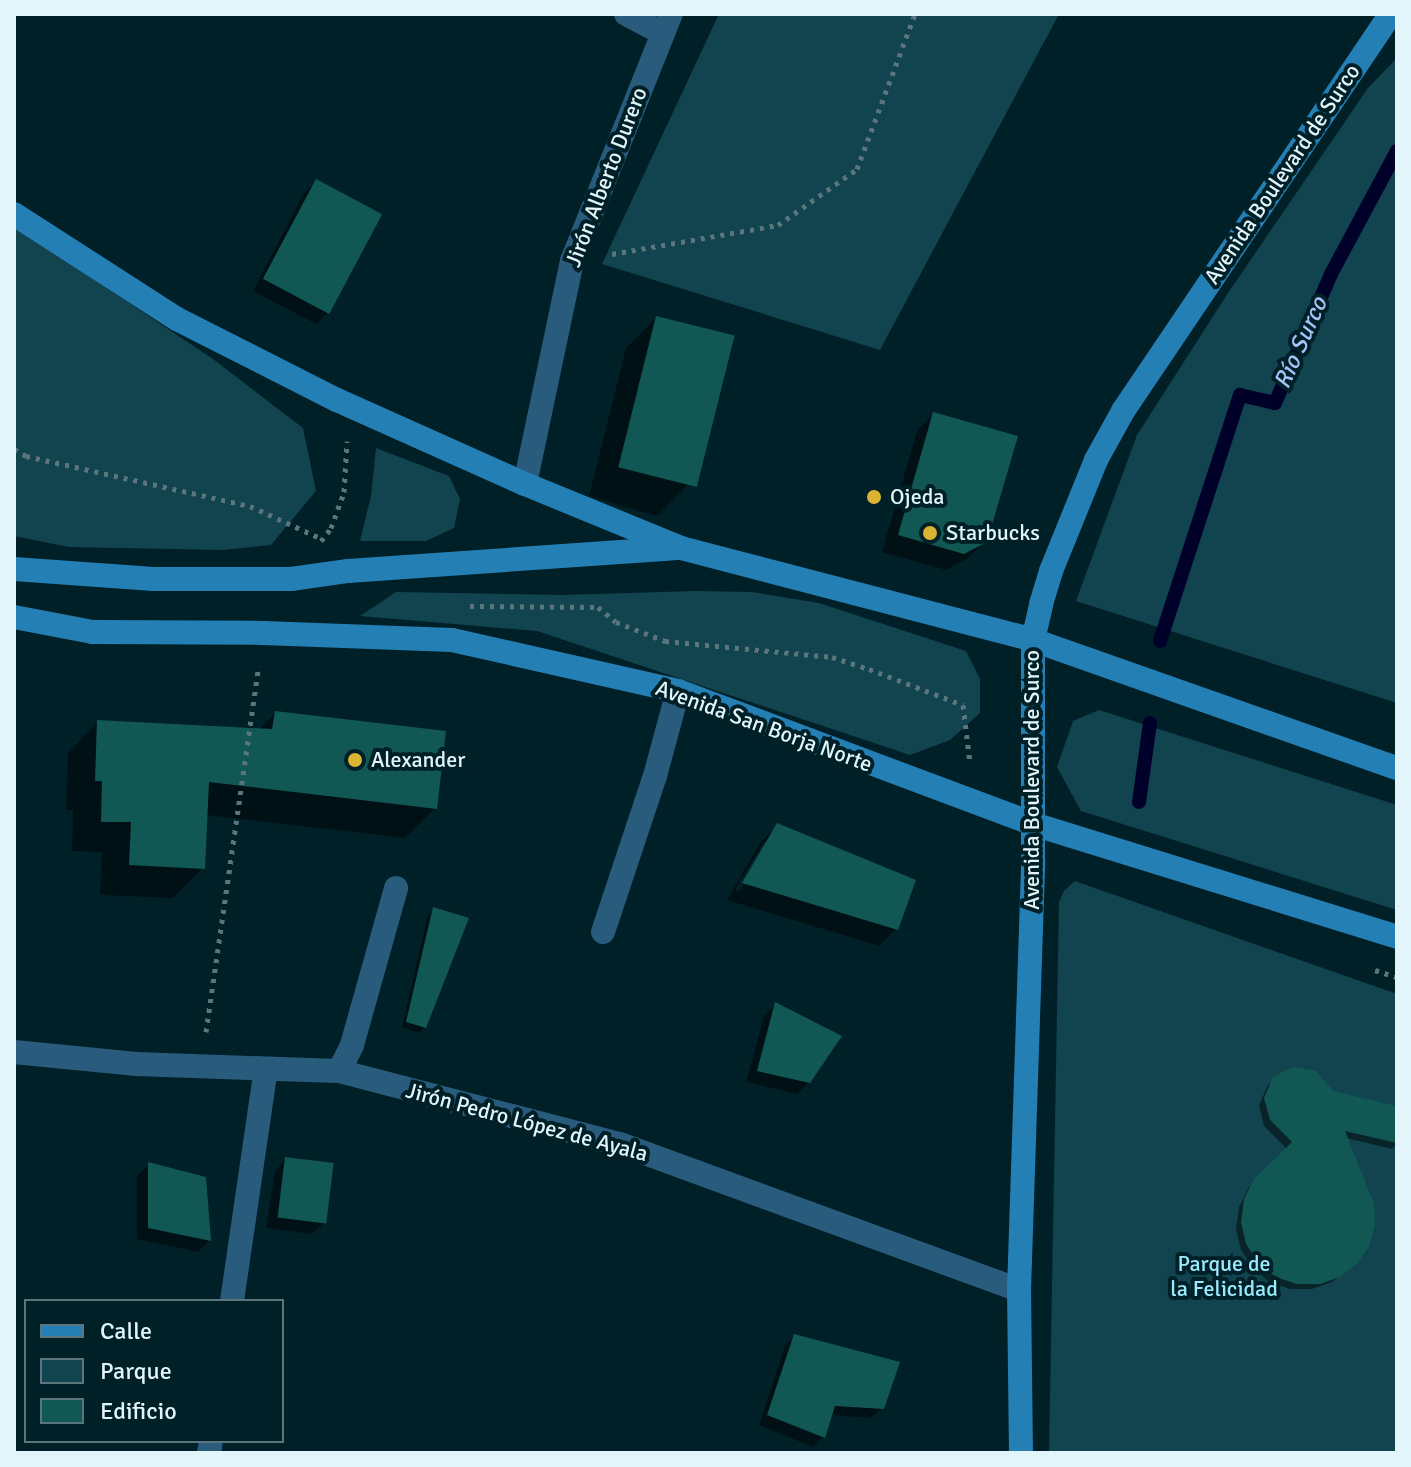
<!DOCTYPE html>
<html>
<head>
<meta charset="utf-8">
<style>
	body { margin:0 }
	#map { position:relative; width:1411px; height:1467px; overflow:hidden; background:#002028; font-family:Signika,sans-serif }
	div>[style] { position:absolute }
	.green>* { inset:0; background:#11444e }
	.shadow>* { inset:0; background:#0007 }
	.stream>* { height:14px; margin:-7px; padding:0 7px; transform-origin:7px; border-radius:7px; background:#00012b }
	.building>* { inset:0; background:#115854; transform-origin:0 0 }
	.path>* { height:5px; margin-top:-2.5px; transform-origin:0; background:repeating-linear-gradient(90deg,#5a757c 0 4px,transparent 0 10px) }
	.street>* { height:24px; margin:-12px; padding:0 12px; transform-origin:12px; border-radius:12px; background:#285b7c }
	.secondary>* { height:24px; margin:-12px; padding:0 12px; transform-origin:12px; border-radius:12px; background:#247fb4 }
	.dots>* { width:22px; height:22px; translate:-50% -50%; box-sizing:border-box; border:4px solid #002028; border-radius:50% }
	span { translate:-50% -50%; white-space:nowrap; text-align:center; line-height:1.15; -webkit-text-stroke:8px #002028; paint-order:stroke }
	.street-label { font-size:22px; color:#e2f5fa }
	.poi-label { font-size:22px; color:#e2f5fa }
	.left { translate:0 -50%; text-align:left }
	.park-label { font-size:22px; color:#98eafe }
	.water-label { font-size:24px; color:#a7c2f9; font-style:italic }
	.frame { position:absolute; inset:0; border:16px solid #e2f5fa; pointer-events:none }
	.legend { position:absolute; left:24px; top:1299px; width:260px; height:144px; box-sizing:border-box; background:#002028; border:2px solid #5a757c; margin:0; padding:10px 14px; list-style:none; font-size:24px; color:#e2f5fa }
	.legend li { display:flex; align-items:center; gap:16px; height:40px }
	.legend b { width:40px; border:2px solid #5a757c }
</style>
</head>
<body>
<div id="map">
	<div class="green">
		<i style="clip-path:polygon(719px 14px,1059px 14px,880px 350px,602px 264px)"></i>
		<i style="clip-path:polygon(1397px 58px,1397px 703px,1076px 601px,1137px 435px,1228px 293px,1368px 88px)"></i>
		<i style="clip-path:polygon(14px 226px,213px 359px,303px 428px,316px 491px,271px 545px,223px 550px,69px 547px,14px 536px)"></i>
		<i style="clip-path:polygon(376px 448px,449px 476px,460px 499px,454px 528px,426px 541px,360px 541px,371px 496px)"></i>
		<i style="clip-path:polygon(695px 591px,752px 592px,819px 603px,966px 651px,980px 679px,980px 713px,950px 740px,910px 755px,537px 631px,360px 616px,396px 592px,562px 595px)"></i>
		<i style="clip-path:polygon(1099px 710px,1397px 805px,1397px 910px,1081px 811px,1057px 767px,1073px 721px)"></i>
		<i style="clip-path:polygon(1075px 881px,1397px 994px,1397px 1453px,1049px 1453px,1059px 902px,1064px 891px)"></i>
	</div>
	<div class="shadow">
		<i style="clip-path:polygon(316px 182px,328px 313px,316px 324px,253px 291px,304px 193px)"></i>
		<i style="clip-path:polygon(656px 318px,687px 486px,657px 516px,589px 496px,626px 348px)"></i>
		<i style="clip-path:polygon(934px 414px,985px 541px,967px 559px,946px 570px,882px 552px,917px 431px)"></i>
		<i style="clip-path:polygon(275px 713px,435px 808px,405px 838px,206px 815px,203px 868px,173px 898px,100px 895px,102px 852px,72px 851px,73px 810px,66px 810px,68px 753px,98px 722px,259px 730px)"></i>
		<i style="clip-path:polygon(evenodd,778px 825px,896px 929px,879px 946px,727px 900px,760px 843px,778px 825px,764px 842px,768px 842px,739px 892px,735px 890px,764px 842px)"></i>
		<i style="clip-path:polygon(434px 910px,425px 1027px,419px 1033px,402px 1027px,428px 915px)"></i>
		<i style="clip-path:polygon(776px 1004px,809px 1082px,797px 1094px,746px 1082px,764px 1016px)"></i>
		<i style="clip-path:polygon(1294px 1069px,1304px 1069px,1323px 1079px,1331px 1093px,1397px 1108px,1397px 1143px,1392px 1149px,1346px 1138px,1349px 1270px,1332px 1282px,1312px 1289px,1290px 1289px,1269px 1282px,1253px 1268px,1241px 1250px,1236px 1229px,1239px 1207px,1249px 1187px,1287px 1149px,1264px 1126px,1259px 1105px,1268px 1085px)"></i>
		<i style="clip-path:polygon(286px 1159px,324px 1223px,312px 1234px,266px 1228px,275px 1171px)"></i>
		<i style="clip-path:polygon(149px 1164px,209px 1241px,198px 1252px,137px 1239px,137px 1176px)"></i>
		<i style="clip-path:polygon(795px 1336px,882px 1408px,872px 1418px,830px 1415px,823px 1437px,813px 1447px,759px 1425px,785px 1346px)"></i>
	</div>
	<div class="stream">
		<i style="left:1160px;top:641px;width:259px;rotate:-72deg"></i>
		<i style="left:1240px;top:395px;width:36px;rotate:13deg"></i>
		<i style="left:1275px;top:403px;width:141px;rotate:-66.5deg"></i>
		<i style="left:1331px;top:274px;width:140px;rotate:-61.8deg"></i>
		<i style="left:1139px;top:802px;width:80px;rotate:-82.1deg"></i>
	</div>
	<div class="building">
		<i style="left:316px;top:179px;width:75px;height:113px;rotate:28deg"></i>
		<i style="left:656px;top:316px;width:81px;height:156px;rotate:14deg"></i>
		<i style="clip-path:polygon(933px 412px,1018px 436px,987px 542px,964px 554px,898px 535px)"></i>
		<i style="clip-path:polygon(275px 711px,446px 731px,437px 809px,209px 782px,205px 869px,129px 865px,131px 822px,101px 822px,102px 781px,95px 781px,97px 720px,272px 729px)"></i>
		<i style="clip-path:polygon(777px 823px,916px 880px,898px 930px,742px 883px)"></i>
		<i style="clip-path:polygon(433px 907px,469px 918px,426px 1028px,406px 1022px)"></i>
		<i style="clip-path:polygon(775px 1002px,842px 1036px,810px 1083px,757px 1071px)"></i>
		<i style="clip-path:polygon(1293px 1067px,1316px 1071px,1333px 1091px,1397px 1106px,1397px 1143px,1345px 1131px,1374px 1204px,1375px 1225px,1369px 1246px,1357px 1264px,1340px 1277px,1320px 1284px,1297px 1284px,1276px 1277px,1258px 1262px,1246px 1244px,1241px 1222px,1244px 1199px,1254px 1179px,1292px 1142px,1270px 1120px,1264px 1098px,1273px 1077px)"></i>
		<i style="left:285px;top:1157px;width:49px;height:61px;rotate:7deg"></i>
		<i style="clip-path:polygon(148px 1162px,206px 1177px,211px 1241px,148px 1228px)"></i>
		<i style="clip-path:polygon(794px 1334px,900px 1362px,884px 1409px,835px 1406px,825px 1438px,767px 1415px)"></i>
	</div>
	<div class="path">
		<i style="left:612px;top:254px;width:169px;rotate:-9.9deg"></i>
		<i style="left:778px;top:225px;width:97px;rotate:-35.3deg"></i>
		<i style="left:857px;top:169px;width:165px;rotate:-69.5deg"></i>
		<i style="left:14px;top:449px;width:14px;rotate:30deg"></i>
		<i style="left:26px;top:456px;width:230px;rotate:12.6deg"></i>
		<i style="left:250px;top:506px;width:79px;rotate:24.6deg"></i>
		<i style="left:321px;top:541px;width:16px;rotate:-52deg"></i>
		<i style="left:331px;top:528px;width:38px;rotate:-70deg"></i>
		<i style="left:344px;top:492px;width:51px;rotate:-86.6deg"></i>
		<i style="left:470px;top:606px;width:128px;rotate:0.4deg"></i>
		<i style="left:598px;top:607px;width:23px;rotate:40deg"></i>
		<i style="left:616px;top:622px;width:53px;rotate:21.2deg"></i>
		<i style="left:665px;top:641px;width:168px;rotate:5.5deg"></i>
		<i style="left:832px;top:657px;width:39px;rotate:18deg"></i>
		<i style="left:869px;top:669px;width:101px;rotate:21deg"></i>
		<i style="left:963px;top:705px;width:58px;rotate:83.1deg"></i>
		<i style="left:1375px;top:970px;width:23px;rotate:18deg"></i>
		<i style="left:206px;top:1032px;width:370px;rotate:-81.8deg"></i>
	</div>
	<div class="street">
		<i style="left:626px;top:14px;width:40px;rotate:28deg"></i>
		<i style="left:525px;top:484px;width:228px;rotate:-78.1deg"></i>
		<i style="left:572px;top:261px;width:266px;rotate:-68.2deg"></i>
		<i style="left:603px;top:932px;width:164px;rotate:-71.6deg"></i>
		<i style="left:655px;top:776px;width:88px;rotate:-74.9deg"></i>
		<i style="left:14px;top:1052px;width:123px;rotate:5.6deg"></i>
		<i style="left:136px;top:1064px;width:203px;rotate:2deg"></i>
		<i style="left:339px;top:1071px;width:290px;rotate:14.6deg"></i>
		<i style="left:620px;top:1144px;width:425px;rotate:20.1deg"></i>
		<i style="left:339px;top:1071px;width:29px;rotate:-63deg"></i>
		<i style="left:352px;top:1045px;width:163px;rotate:-74.3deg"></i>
		<i style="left:232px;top:1301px;width:234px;rotate:-81.7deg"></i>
		<i style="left:209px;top:1453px;width:12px;rotate:-81deg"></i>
	</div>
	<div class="secondary">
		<i style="left:14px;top:214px;width:194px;rotate:32.8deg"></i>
		<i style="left:177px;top:319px;width:179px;rotate:26.9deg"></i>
		<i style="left:337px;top:400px;width:206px;rotate:24.1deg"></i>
		<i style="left:525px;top:484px;width:169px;rotate:22.3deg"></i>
		<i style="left:681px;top:548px;width:364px;rotate:14.6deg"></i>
		<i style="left:1033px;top:640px;width:386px;rotate:19.4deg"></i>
		<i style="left:14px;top:569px;width:140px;rotate:4.1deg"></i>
		<i style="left:154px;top:579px;width:137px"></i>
		<i style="left:291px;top:579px;width:58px;rotate:-8deg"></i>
		<i style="left:348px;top:571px;width:327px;rotate:-4deg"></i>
		<i style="left:14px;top:617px;width:80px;rotate:10.8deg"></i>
		<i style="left:93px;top:632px;width:170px;rotate:0.3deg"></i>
		<i style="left:263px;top:633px;width:189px;rotate:2.1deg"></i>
		<i style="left:452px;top:640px;width:232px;rotate:12.7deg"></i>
		<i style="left:678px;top:691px;width:379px;rotate:20.5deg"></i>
		<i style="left:1033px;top:824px;width:381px;rotate:17.2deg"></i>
		<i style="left:1021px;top:1453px;width:163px;rotate:-90.7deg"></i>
		<i style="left:1019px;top:1290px;width:428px;rotate:-88.1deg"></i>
		<i style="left:1033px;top:862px;width:222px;rotate:-90deg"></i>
		<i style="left:1033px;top:640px;width:37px;rotate:-77deg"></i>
		<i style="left:1041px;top:604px;width:34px;rotate:-73deg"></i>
		<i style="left:1051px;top:571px;width:120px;rotate:-67.9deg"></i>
		<i style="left:1096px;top:460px;width:56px;rotate:-61.1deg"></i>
		<i style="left:1123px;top:411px;width:479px;rotate:-56deg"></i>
	</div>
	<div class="dots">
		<i style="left:874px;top:497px;background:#dab333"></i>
		<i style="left:930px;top:533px;background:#dab333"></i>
		<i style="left:355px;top:760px;background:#dab333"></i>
	</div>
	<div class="street-label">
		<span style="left:1282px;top:174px;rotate:-56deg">Avenida Boulevard de Surco</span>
		<span style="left:606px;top:177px;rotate:-69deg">Jirón Alberto Durero</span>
		<span style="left:764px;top:726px;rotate:20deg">Avenida San Borja Norte</span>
		<span style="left:1032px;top:780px;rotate:-90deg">Avenida Boulevard de Surco</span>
		<span style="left:527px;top:1122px;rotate:15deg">Jirón Pedro López de Ayala</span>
	</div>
	<div class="poi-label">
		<span class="left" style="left:890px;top:497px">Ojeda</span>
		<span class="left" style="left:946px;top:533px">Starbucks</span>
		<span class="left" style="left:371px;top:760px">Alexander</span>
	</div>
	<div class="park-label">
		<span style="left:1224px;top:1276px">Parque de<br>la Felicidad</span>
	</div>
	<div class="water-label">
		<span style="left:1301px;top:343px;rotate:-66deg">Río Surco</span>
	</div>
	<div class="frame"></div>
	<ul class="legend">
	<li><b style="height:10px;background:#247fb4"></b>Calle</li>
	<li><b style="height:22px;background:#11444e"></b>Parque</li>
	<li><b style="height:22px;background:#115854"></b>Edificio</li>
	</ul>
</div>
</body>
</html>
